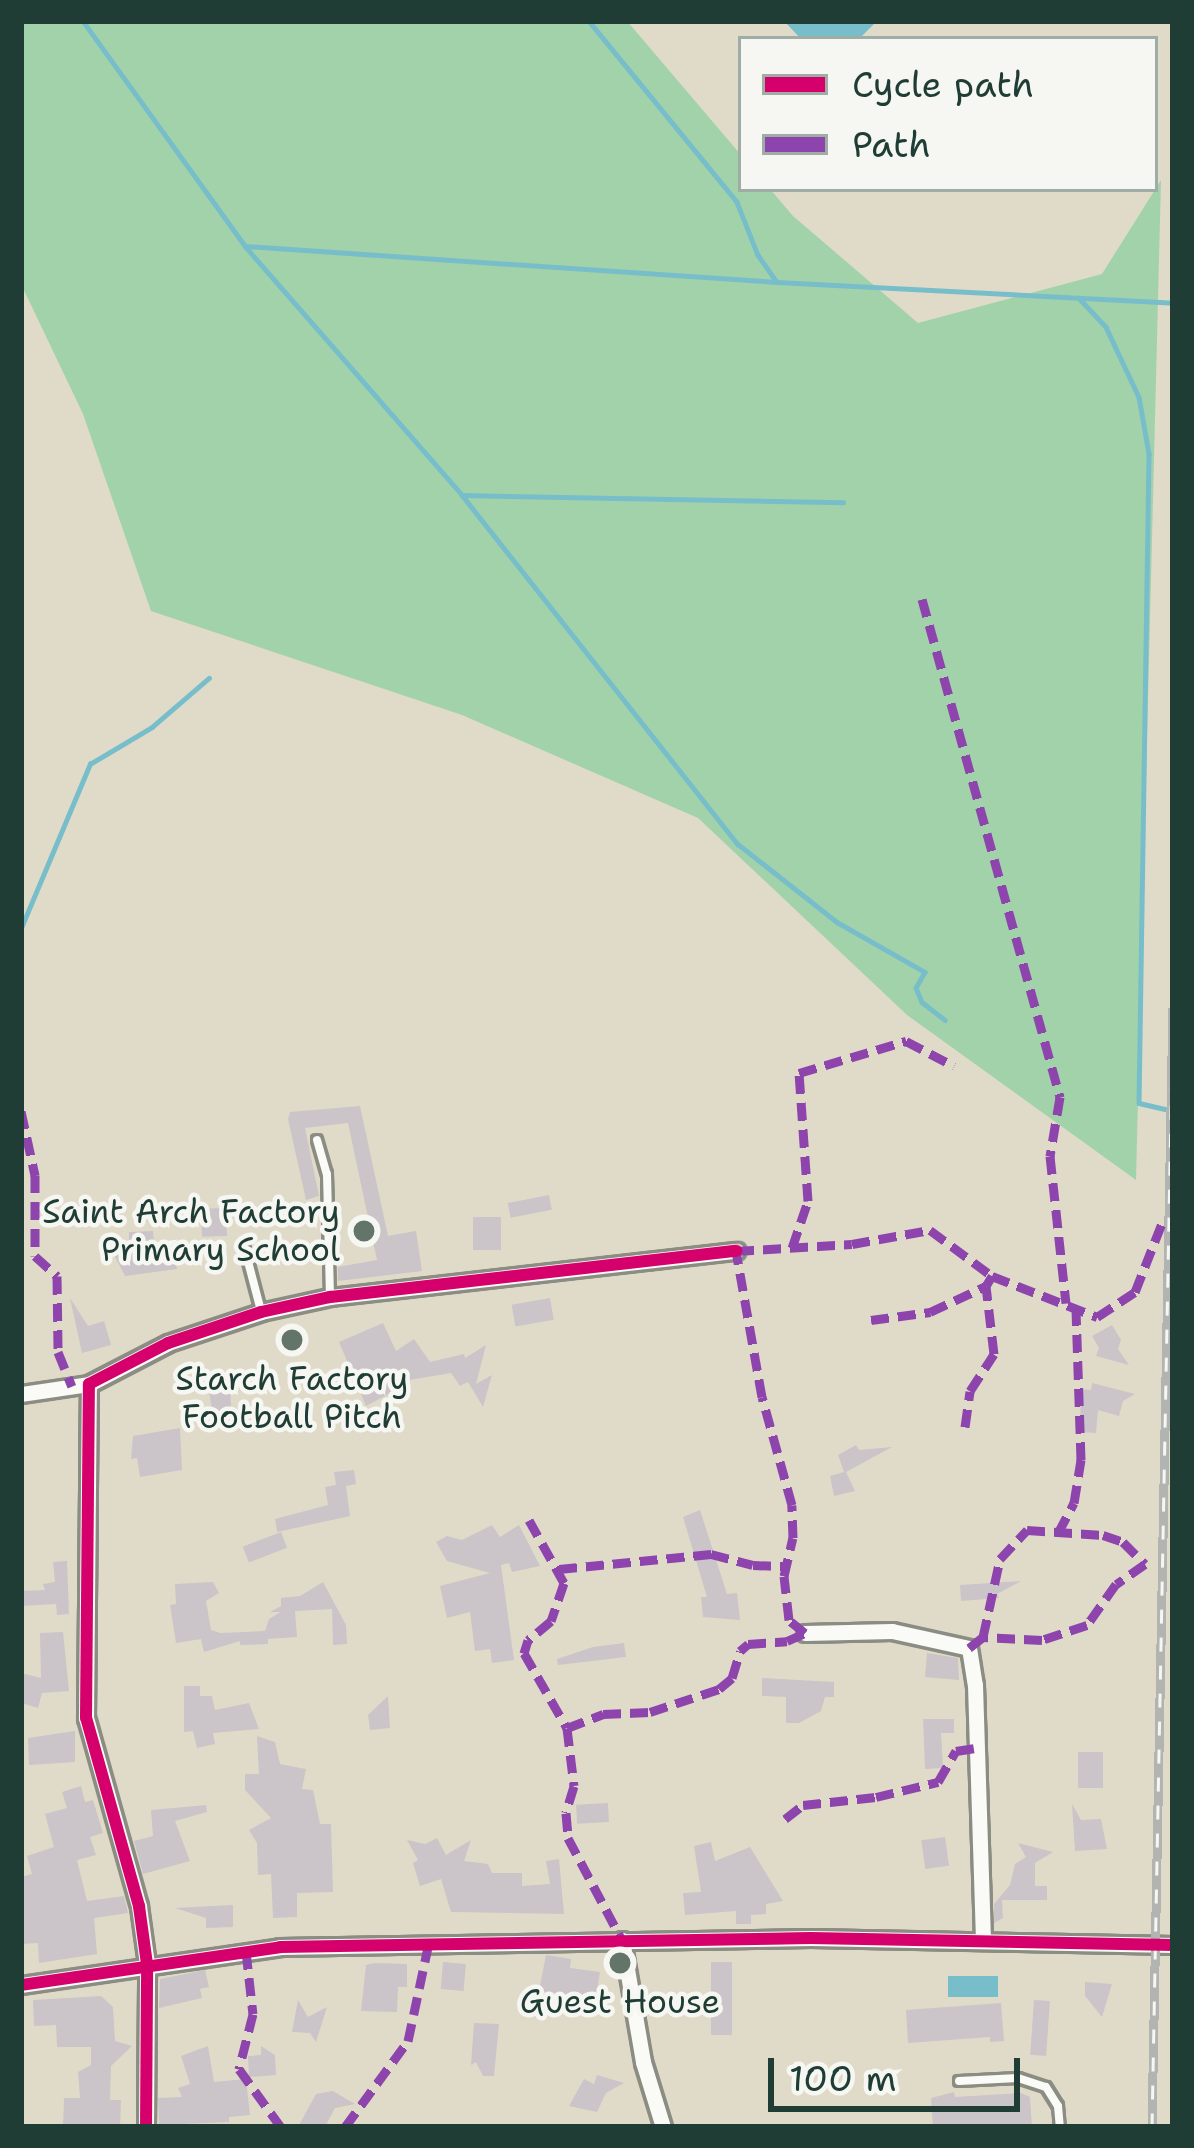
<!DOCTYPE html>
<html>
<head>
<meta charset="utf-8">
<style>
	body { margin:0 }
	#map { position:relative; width:1194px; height:2148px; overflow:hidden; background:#e0dbc9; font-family:"Shantell Sans",sans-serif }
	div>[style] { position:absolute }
	.green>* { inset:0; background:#a2d2aa }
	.water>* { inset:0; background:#78beca; transform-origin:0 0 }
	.stream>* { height:4.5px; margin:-2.25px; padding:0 2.25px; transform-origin:2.25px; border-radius:2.25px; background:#78beca }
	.building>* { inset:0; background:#cbc4c8; transform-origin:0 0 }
	.roads { filter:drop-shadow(3px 0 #8b8d83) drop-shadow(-3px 0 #8b8d83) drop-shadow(0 3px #8b8d83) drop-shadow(0 -3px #8b8d83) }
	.lane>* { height:8px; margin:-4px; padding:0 4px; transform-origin:4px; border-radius:4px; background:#fafaf7 }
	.street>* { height:15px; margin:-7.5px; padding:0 7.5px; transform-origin:7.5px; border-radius:7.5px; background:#fafaf7 }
	.rail>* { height:9px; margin-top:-4.5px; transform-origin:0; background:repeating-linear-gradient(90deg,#f6f6f2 0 14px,#b1b4b0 0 28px); box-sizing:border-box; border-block:3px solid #b1b4b0 }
	.quiet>* { height:9px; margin-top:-4.5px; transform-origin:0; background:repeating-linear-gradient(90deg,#8e44ad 0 18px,transparent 0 27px) }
	.cycleway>* { height:12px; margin:-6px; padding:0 6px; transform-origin:6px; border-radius:6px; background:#d6006c }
	.dots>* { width:33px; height:33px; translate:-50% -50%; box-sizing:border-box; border:6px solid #f6f6f2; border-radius:50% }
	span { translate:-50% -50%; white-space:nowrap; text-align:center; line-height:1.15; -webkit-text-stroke:9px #f6f6f2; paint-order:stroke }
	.poi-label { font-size:33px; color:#1f3d34 }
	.right { translate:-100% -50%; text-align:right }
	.frame { position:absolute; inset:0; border:24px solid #1f3d34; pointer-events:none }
	.legend { position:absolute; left:738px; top:36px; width:420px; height:156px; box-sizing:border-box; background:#f6f6f2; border:3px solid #a0aca6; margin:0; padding:15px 21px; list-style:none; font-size:36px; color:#1f3d34 }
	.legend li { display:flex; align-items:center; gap:24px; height:60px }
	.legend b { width:60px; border:3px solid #a0aca6 }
	.scale { position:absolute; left:768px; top:2058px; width:252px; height:54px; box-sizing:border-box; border:6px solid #1f3d34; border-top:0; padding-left:15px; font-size:36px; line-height:42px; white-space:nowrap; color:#1f3d34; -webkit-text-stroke:9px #f6f6f2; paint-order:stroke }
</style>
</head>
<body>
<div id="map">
	<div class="green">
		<i style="clip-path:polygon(21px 21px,627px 21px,741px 155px,741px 189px,770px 189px,793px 216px,918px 323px,1102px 274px,1161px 180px,1136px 1180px,907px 1015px,698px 818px,462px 715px,151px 611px,83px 414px,21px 284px)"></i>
	</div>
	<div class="water">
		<i style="clip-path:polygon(784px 21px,877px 21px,859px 39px,801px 39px)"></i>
		<i style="left:948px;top:1976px;width:50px;height:21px"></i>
	</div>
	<div class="stream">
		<i style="left:83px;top:21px;width:277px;rotate:54.2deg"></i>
		<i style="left:245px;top:246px;width:330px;rotate:48.9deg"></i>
		<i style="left:462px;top:495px;width:445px;rotate:51.7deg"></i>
		<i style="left:738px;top:844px;width:126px;rotate:38.2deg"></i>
		<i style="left:837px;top:922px;width:101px;rotate:29.6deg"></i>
		<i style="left:925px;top:972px;width:18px;rotate:119deg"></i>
		<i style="left:916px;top:988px;width:15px;rotate:67deg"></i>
		<i style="left:922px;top:1002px;width:29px;rotate:38deg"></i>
		<i style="left:589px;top:21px;width:234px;rotate:50.7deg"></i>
		<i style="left:737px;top:202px;width:57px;rotate:68.4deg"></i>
		<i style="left:758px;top:255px;width:33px;rotate:55deg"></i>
		<i style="left:777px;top:282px;width:397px;rotate:3deg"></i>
		<i style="left:245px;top:246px;width:533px;rotate:3.87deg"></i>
		<i style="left:1079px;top:298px;width:40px;rotate:47deg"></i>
		<i style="left:1106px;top:327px;width:77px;rotate:64.8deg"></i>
		<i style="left:1139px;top:397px;width:58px;rotate:80deg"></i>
		<i style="left:1149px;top:454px;width:649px;rotate:90.88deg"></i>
		<i style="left:1139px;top:1103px;width:35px;rotate:13deg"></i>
		<i style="left:462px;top:495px;width:381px;rotate:1.1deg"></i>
		<i style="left:21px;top:928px;width:178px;rotate:-67.2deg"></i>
		<i style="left:90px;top:764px;width:72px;rotate:-30.8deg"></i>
		<i style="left:152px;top:727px;width:75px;rotate:-40.7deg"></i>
	</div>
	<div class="building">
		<i style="clip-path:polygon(360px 1106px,388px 1236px,416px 1231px,422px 1271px,338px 1281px,338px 1267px,377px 1260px,348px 1123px,305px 1128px,319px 1196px,306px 1200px,288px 1119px,290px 1112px)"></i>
		<i style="left:549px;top:1195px;width:15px;height:42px;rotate:79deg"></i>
		<i style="left:226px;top:1208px;width:28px;height:25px;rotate:88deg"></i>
		<i style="left:473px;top:1217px;width:28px;height:33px"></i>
		<i style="clip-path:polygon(153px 1231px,154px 1246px,171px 1241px,177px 1269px,125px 1276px,107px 1241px,129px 1247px,129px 1232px)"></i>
		<i style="clip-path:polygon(70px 1298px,88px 1326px,104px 1321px,111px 1345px,82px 1353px)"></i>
		<i style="left:550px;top:1298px;width:22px;height:39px;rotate:80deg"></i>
		<i style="clip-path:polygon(383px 1323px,396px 1351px,414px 1339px,430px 1362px,464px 1354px,465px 1358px,486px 1345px,476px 1384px,492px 1375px,483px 1407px,468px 1382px,460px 1386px,451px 1373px,397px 1382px,400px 1388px,366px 1406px,339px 1342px)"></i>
		<i style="clip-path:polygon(1112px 1325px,1121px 1340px,1118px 1349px,1129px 1365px,1096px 1356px,1099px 1348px,1092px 1336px)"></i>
		<i style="clip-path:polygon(1092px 1383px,1135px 1394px,1123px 1401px,1119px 1416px,1098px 1410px,1096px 1433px,1081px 1432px,1080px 1389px,1091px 1390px)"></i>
		<i style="clip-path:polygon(230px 1388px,232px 1421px,201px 1426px,199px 1412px,212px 1410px,209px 1391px)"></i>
		<i style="clip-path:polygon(180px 1428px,182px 1470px,140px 1477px,137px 1458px,131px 1459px,133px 1436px)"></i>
		<i style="clip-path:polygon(856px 1445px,859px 1450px,892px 1447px,846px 1472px,855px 1491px,834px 1496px,830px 1476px,844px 1472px,838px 1455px)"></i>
		<i style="clip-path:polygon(354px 1470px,356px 1484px,346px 1486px,350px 1516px,277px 1532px,275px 1519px,328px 1505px,325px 1487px,336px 1485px,334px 1472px)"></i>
		<i style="clip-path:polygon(700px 1510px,727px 1594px,737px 1593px,740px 1620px,703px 1617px,701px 1597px,707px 1597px,683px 1517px)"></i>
		<i style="clip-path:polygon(492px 1525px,500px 1537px,519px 1525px,540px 1566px,512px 1572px,509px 1563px,501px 1565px,514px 1660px,492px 1663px,490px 1649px,475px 1651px,470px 1612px,447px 1618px,440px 1586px,490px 1573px,447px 1561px,436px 1542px,447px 1536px,462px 1540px)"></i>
		<i style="left:281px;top:1532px;width:17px;height:41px;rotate:69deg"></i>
		<i style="clip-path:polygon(67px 1561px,69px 1614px,57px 1615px,56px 1604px,21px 1606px,21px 1591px,45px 1590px,43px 1584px,55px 1582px,53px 1562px)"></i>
		<i style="clip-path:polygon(1021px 1581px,997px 1594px,999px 1598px,961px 1601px,960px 1585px)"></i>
		<i style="clip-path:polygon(213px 1582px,219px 1593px,206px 1601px,211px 1630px,220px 1633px,265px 1631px,269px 1619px,281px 1612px,270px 1612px,281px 1606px,281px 1598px,300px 1596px,323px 1582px,346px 1625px,347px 1644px,333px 1645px,332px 1609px,295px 1611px,297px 1637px,268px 1639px,268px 1644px,240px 1645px,240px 1641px,204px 1652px,201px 1639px,176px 1643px,170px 1605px,176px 1604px,175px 1584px)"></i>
		<i style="clip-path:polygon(63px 1632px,69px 1691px,42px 1693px,38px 1708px,21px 1703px,21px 1673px,41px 1678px,40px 1633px)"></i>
		<i style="clip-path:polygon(624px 1643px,626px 1657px,558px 1665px,557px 1659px,593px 1647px)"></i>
		<i style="clip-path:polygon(927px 1653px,958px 1658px,959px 1680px,925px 1677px)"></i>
		<i style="clip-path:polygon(762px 1678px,834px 1682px,834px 1697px,825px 1697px,821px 1711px,799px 1723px,786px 1723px,786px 1697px,762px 1696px)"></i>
		<i style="clip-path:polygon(184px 1686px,200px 1686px,200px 1696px,212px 1696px,215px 1710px,249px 1703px,259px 1729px,213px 1733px,215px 1744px,197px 1748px,193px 1731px,184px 1732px)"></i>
		<i style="clip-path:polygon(388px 1696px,390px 1728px,370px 1730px,368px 1715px)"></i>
		<i style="clip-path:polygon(923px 1719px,954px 1719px,954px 1733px,941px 1733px,943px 1768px,925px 1769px)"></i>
		<i style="clip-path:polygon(75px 1731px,75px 1762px,29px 1765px,28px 1738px)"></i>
		<i style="clip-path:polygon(257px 1736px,275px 1742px,280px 1764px,306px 1769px,302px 1789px,313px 1790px,320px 1824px,331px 1824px,333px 1892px,297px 1893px,297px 1917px,273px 1918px,271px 1874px,258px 1875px,257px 1843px,249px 1830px,271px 1818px,245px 1790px,245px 1774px,259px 1774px)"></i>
		<i style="left:1078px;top:1752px;width:25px;height:36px"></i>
		<i style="clip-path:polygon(81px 1786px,85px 1802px,93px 1800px,103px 1833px,90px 1837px,96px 1855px,77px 1860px,87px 1901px,124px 1896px,128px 1913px,94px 1918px,97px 1954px,39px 1963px,38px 1943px,21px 1944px,21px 1877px,32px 1874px,27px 1856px,54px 1847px,45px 1814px,67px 1808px,62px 1792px)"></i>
		<i style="left:608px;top:1803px;width:19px;height:32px;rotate:87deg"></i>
		<i style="clip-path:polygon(1072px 1804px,1081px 1820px,1101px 1819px,1107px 1849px,1075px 1851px)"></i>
		<i style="clip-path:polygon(206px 1805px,207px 1812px,175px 1821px,190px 1861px,143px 1874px,134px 1841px,153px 1836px,151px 1810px)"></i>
		<i style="left:945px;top:1837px;width:29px;height:24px;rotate:82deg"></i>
		<i style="clip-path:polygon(437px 1838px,446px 1855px,471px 1840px,464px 1861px,488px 1864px,492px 1873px,522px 1873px,522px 1886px,550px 1884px,546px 1861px,559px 1859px,564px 1914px,451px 1912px,441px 1879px,420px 1886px,413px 1863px,418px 1860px,407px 1840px,425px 1844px)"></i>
		<i style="clip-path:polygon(711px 1842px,715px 1861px,750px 1847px,783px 1901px,766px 1904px,766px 1914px,751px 1915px,751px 1924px,736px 1924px,736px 1911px,685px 1915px,683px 1893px,701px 1892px,694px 1846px)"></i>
		<i style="clip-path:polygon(1018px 1843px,1053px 1852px,1035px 1863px,1035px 1886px,1047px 1886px,1047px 1900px,1002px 1900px,1003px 1918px,994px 1923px,994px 1904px,1010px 1885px,1015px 1864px,1026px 1857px)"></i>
		<i style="clip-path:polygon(233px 1905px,233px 1927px,206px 1928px,206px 1918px,175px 1908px)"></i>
		<i style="clip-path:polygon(546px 1955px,571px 1959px,570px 1968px,600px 1972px,594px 2011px,571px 2008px,573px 1995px,539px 1991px)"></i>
		<i style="left:443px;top:1962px;width:23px;height:27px;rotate:5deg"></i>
		<i style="left:711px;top:1962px;width:21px;height:73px"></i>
		<i style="clip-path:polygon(375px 1963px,407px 1964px,407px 1987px,398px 1987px,397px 2012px,361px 2011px,366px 1965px)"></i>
		<i style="clip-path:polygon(205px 1970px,209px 1987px,200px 1989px,202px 1998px,159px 2008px,160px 1979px)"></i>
		<i style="clip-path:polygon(1085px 1982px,1112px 1984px,1102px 2017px,1085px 1996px)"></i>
		<i style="clip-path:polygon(101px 1996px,113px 2007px,115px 2041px,132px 2046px,111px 2066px,110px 2100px,121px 2100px,120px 2127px,63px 2127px,64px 2098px,80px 2098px,78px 2072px,91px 2065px,91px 2047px,57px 2047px,56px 2025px,34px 2026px,33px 2000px)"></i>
		<i style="clip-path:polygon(298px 2000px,308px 2017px,327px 2007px,316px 2042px,310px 2033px,292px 2032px)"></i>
		<i style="left:1034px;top:2000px;width:16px;height:55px;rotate:4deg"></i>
		<i style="clip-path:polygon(1001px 2003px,1004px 2041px,990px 2042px,990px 2037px,908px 2043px,906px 2010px)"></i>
		<i style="clip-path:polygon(474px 2023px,499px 2024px,494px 2076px,483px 2076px,476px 2062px,471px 2065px)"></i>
		<i style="clip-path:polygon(208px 2046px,214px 2082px,246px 2079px,250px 2115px,229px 2117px,229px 2122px,159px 2125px,158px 2098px,182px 2097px,178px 2088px,190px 2084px,181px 2056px)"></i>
		<i style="clip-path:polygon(261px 2046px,275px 2055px,276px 2075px,249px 2077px,248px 2056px,261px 2055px)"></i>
		<i style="clip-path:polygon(597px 2075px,624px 2083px,606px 2093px,597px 2112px,569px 2106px,584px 2079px,594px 2084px)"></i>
		<i style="clip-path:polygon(333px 2091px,355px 2104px,335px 2108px,325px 2127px,298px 2127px,316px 2094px)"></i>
		<i style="clip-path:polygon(954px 2092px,955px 2097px,1021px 2093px,1030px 2097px,1032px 2127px,933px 2127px,931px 2098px)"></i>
	</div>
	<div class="roads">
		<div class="lane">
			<i style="left:317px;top:1140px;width:35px;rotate:74deg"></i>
			<i style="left:327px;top:1174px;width:122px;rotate:88.6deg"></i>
			<i style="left:245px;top:1250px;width:63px;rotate:75.3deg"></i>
			<i style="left:959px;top:2081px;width:59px;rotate:-2.9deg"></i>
			<i style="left:1018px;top:2078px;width:29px;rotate:18deg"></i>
			<i style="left:1046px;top:2087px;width:22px;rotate:58deg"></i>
			<i style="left:1058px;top:2106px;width:21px;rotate:85deg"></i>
		</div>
		<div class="street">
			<i style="left:21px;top:1394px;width:69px;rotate:-8.4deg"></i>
			<i style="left:805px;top:1633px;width:87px;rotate:-1.3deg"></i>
			<i style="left:892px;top:1631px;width:79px;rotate:12.4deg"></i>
			<i style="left:969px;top:1648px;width:37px;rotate:81deg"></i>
			<i style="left:975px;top:1685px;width:254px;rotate:88.2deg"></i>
			<i style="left:622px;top:1940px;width:124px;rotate:80.2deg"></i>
			<i style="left:643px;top:2062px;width:68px;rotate:72.9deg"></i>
			<i style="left:21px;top:1985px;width:262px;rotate:-8.3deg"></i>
			<i style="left:280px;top:1947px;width:531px;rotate:-0.97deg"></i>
			<i style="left:811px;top:1938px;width:362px;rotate:1.1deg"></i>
			<i style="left:146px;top:2127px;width:163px;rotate:-89.6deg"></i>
			<i style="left:147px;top:1964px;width:59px;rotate:-97.9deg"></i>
			<i style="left:139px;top:1906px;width:195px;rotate:-105.7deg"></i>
			<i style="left:86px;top:1718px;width:334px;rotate:-89.5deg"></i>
			<i style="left:89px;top:1384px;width:89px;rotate:-27.4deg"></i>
			<i style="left:168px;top:1343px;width:98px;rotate:-18.4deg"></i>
			<i style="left:261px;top:1312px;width:71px;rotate:-12.3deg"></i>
			<i style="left:330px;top:1297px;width:409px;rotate:-6.5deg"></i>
		</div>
	</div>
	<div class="rail">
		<i style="left:1152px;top:2127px;width:1120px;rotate:-88.93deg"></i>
	</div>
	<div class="quiet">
		<i style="left:922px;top:599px;width:517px;rotate:74.51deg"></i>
		<i style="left:1060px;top:1097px;width:60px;rotate:99.6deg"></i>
		<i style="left:1050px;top:1156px;width:148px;rotate:83.8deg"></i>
		<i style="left:21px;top:1111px;width:66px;rotate:77.7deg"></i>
		<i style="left:35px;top:1175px;width:81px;rotate:90deg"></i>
		<i style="left:35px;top:1256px;width:30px;rotate:42deg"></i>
		<i style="left:57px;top:1276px;width:76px;rotate:89.2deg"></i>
		<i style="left:58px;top:1352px;width:37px;rotate:68deg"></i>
		<i style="left:792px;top:1248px;width:50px;rotate:-71.2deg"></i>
		<i style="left:808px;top:1201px;width:128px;rotate:-94deg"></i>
		<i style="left:799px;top:1073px;width:112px;rotate:-16.7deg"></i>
		<i style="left:906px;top:1041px;width:54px;rotate:27.5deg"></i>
		<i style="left:871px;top:1320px;width:60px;rotate:-7.7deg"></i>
		<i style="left:930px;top:1312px;width:62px;rotate:-24.9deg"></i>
		<i style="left:965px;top:1427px;width:36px;rotate:-82deg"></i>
		<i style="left:970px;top:1391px;width:44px;rotate:-57deg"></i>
		<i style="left:994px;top:1354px;width:68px;rotate:-96.7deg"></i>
		<i style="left:986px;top:1286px;width:12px;rotate:-59deg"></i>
		<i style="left:529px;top:1520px;width:72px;rotate:60.9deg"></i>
		<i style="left:564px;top:1583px;width:40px;rotate:108.9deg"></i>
		<i style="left:551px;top:1621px;width:30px;rotate:140deg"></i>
		<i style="left:528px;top:1640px;width:14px;rotate:107deg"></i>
		<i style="left:524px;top:1653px;width:86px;rotate:60.2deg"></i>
		<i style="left:567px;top:1728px;width:58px;rotate:83.1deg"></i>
		<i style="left:574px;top:1786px;width:28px;rotate:107deg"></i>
		<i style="left:566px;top:1813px;width:25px;rotate:85deg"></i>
		<i style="left:568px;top:1838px;width:115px;rotate:62.1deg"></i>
		<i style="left:1058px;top:1533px;width:34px;rotate:-62deg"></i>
		<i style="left:1074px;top:1503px;width:44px;rotate:-80.8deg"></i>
		<i style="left:1081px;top:1460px;width:151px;rotate:-91.9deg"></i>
		<i style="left:559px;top:1569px;width:153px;rotate:-5.6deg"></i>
		<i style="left:711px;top:1554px;width:43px;rotate:14.7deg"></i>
		<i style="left:753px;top:1565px;width:33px;rotate:2deg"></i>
		<i style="left:969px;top:1648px;width:18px;rotate:-38deg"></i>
		<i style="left:983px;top:1637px;width:80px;rotate:-77.7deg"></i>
		<i style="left:1000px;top:1559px;width:40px;rotate:-47deg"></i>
		<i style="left:1027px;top:1530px;width:76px;rotate:3.8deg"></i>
		<i style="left:1103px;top:1535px;width:21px;rotate:19deg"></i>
		<i style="left:1123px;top:1542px;width:31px;rotate:45deg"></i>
		<i style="left:1145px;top:1564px;width:35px;rotate:145deg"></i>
		<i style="left:1116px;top:1584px;width:50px;rotate:125.3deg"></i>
		<i style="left:1087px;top:1625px;width:47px;rotate:161.6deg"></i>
		<i style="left:1042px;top:1640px;width:59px;rotate:-177.1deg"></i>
		<i style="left:567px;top:1728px;width:39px;rotate:-21deg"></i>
		<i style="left:603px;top:1714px;width:47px;rotate:-2.4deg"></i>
		<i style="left:650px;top:1712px;width:73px;rotate:-18.4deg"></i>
		<i style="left:719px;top:1689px;width:17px;rotate:-40deg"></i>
		<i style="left:732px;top:1678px;width:28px;rotate:-73deg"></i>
		<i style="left:740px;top:1651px;width:11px;rotate:-41deg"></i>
		<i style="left:748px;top:1644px;width:39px;rotate:-4deg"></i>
		<i style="left:787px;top:1641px;width:20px;rotate:-24deg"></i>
		<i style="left:805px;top:1633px;width:21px;rotate:-141deg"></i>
		<i style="left:789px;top:1620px;width:44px;rotate:-96.5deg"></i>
		<i style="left:784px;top:1576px;width:39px;rotate:-77deg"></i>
		<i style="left:793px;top:1538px;width:33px;rotate:-92deg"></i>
		<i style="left:792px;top:1505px;width:112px;rotate:-105.5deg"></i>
		<i style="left:762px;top:1397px;width:148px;rotate:-100.1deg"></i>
		<i style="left:736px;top:1251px;width:116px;rotate:-3.5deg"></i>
		<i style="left:852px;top:1244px;width:79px;rotate:-10.2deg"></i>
		<i style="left:930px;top:1230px;width:77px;rotate:36.6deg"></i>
		<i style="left:992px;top:1276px;width:113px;rotate:21.3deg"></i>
		<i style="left:1097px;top:1317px;width:45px;rotate:-33.3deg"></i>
		<i style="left:1135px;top:1292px;width:74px;rotate:-68.6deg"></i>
		<i style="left:785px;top:1819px;width:23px;rotate:-38deg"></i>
		<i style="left:803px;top:1805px;width:73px;rotate:-6.3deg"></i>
		<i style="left:876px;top:1797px;width:64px;rotate:-13.6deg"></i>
		<i style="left:938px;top:1782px;width:36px;rotate:-60deg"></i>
		<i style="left:956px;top:1751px;width:18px;rotate:-9deg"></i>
		<i style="left:246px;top:1951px;width:63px;rotate:83.7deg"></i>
		<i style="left:253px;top:2014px;width:57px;rotate:104.3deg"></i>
		<i style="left:239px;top:2069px;width:72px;rotate:54.1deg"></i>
		<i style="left:345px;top:2127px;width:107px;rotate:-53.8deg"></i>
		<i style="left:408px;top:2041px;width:101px;rotate:-78deg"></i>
	</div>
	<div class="cycleway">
		<i style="left:21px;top:1985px;width:262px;rotate:-8.3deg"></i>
		<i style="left:280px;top:1947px;width:531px;rotate:-0.97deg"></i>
		<i style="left:811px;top:1938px;width:362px;rotate:1.1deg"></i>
		<i style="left:146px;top:2127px;width:163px;rotate:-89.6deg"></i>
		<i style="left:147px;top:1964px;width:59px;rotate:-97.9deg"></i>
		<i style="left:139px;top:1906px;width:195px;rotate:-105.7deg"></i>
		<i style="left:86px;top:1718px;width:334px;rotate:-89.5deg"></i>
		<i style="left:89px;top:1384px;width:89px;rotate:-27.4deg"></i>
		<i style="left:168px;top:1343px;width:98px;rotate:-18.4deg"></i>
		<i style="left:261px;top:1312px;width:71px;rotate:-12.3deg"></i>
		<i style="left:330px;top:1297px;width:409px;rotate:-6.5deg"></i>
	</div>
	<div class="dots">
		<i style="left:364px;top:1231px;background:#637468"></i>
		<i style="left:292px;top:1340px;background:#637468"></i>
		<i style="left:620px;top:1963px;background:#637468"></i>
	</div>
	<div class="poi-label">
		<span class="right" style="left:340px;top:1231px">Saint Arch Factory<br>Primary School</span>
		<span style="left:292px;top:1398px">Starch Factory<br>Football Pitch</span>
		<span style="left:620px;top:2002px">Guest House</span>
	</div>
	<div class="frame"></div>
	<ul class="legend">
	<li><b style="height:15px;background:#d6006c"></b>Cycle path</li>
	<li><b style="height:15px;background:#8e44ad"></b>Path</li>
	</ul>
	<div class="scale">100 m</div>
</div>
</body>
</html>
